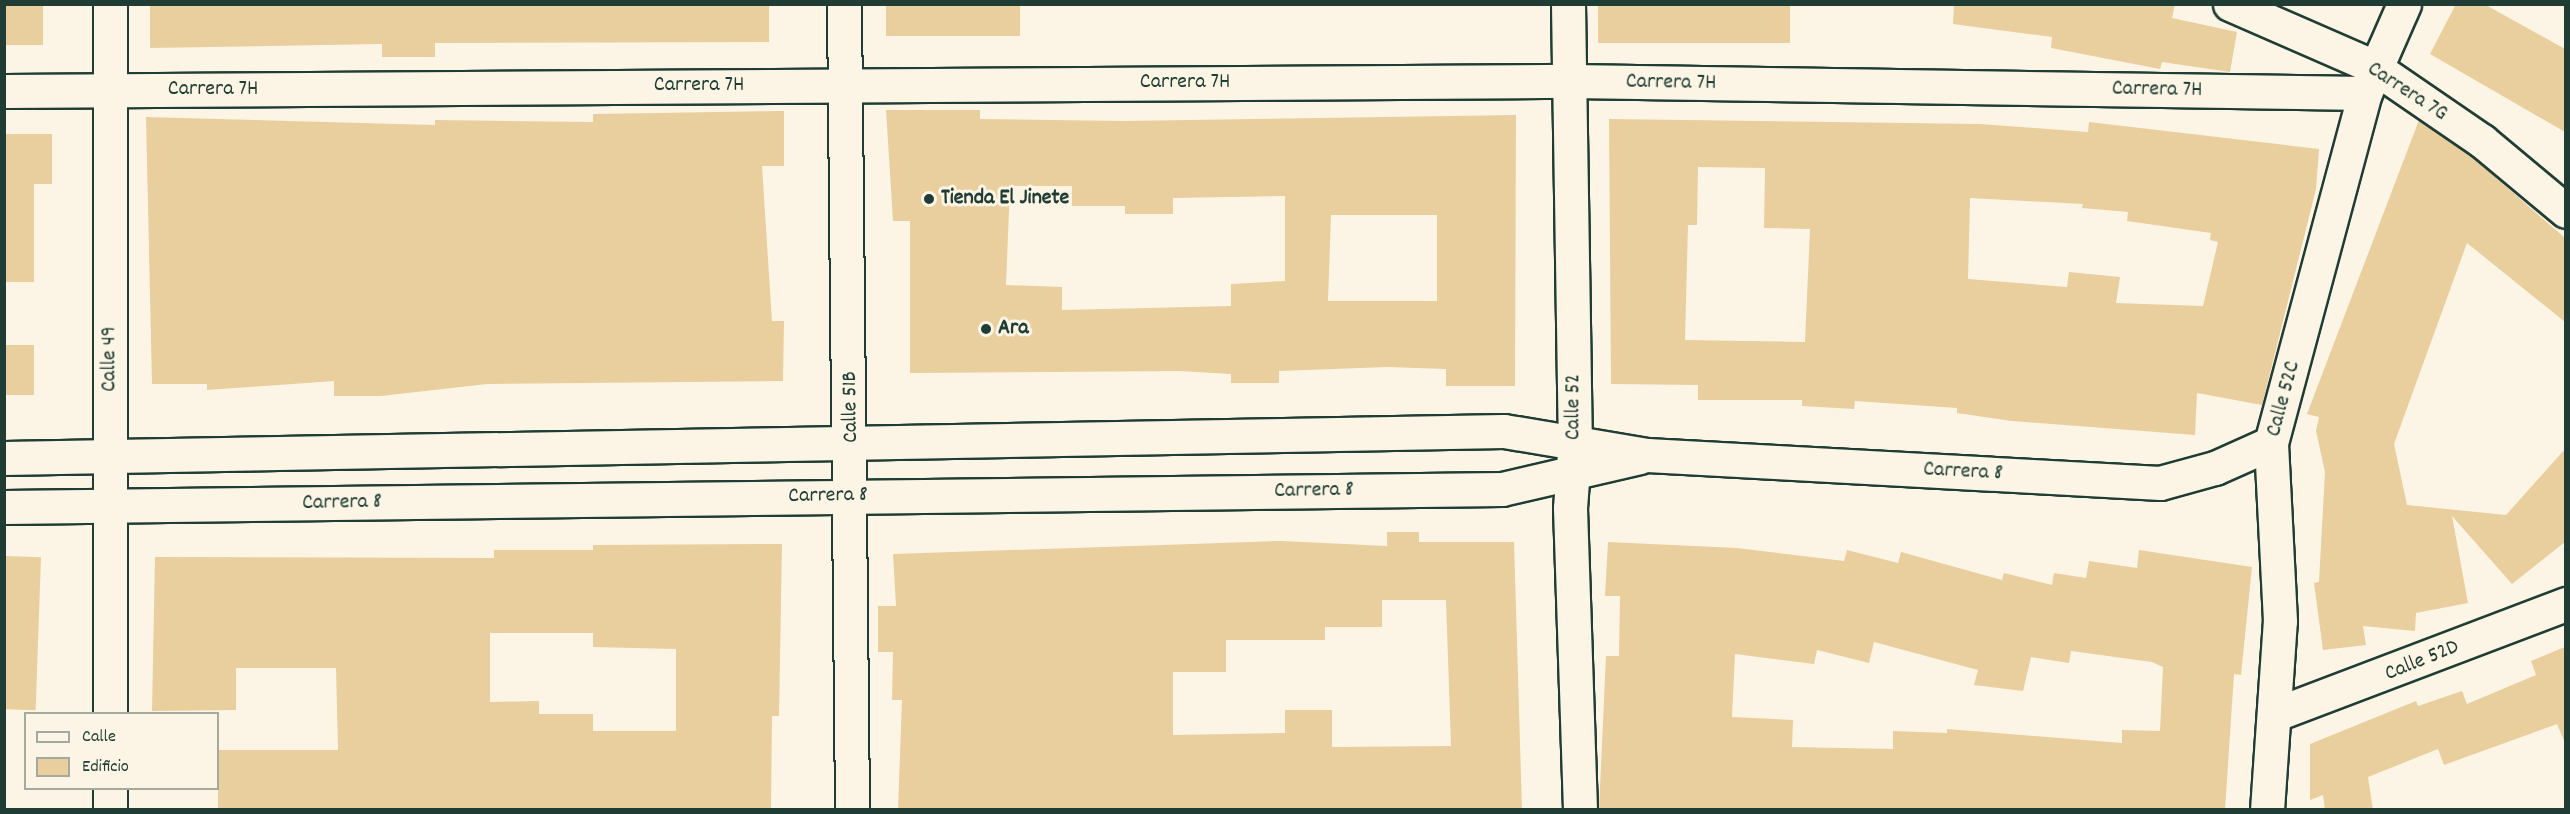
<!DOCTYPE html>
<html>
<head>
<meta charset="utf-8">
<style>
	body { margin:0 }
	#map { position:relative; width:2570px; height:814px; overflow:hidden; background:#fcf5e5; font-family:Dekko,sans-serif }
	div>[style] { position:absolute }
	.building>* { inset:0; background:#e9ce9e; transform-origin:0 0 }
	.roads { filter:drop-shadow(2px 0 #1f3d34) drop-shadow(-2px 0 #1f3d34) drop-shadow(0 2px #1f3d34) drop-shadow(0 -2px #1f3d34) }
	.minor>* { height:33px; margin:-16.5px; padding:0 16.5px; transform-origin:16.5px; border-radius:16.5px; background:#fcf5e5 }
	.dots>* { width:16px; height:16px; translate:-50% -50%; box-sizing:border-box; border:3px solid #fcf5e5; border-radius:50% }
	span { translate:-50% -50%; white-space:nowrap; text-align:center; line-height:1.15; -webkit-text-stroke:6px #fcf5e5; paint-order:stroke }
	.street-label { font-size:22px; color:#1f3d34 }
	.poi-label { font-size:22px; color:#1f3d34; font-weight:700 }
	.left { translate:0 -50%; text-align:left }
	.frame { position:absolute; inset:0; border:6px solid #1f3d34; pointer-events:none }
	.legend { position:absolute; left:24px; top:712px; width:195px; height:78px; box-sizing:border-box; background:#fcf5e5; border:2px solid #a4ab9e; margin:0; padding:8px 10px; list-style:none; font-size:18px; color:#1f3d34 }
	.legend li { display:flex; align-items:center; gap:12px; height:30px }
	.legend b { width:30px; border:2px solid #a4ab9e }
</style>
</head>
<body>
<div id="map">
	<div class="building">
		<i style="left:4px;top:4px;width:39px;height:41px"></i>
		<i style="clip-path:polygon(150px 4px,769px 4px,769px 42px,435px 43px,435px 57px,382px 57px,382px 44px,150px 48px)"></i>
		<i style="left:886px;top:4px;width:134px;height:32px"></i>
		<i style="left:1598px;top:4px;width:192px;height:39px"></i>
		<i style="clip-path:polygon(1954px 4px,2175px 4px,2172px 18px,2237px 32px,2230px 72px,2162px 62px,2160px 69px,2051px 48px,2052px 37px,1953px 24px)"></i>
		<i style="clip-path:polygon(2456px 4px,2484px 4px,2565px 49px,2565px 132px,2430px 54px)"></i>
		<i style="clip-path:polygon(evenodd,886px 110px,980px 110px,980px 119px,1124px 121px,1516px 115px,1515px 386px,1446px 386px,1446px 369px,1388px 367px,1279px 371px,1279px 383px,1231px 383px,1231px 374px,1180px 371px,910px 373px,910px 221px,893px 221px,886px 110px,1010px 186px,1072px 186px,1072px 206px,1125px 206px,1125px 214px,1173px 214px,1173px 198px,1285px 196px,1285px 281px,1231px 284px,1231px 306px,1062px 310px,1062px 287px,1006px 285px,1010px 186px,886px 110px,1331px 215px,1437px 215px,1437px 301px,1328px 301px,1331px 215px)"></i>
		<i style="clip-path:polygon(784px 111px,784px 166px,762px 166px,772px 321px,784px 321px,783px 381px,487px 384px,381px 396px,334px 396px,334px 381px,207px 390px,207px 384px,152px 384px,146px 117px,435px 125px,435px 120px,593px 122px,593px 114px)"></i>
		<i style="clip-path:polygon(evenodd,1609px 119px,1980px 124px,2088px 132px,2089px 122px,2319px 149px,2316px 189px,2262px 405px,2197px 393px,2195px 435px,2012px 421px,1957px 413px,1957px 408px,1855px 401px,1854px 409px,1802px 406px,1802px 400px,1698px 400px,1698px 385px,1611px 384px,1609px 119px,1698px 167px,1765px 168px,1764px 228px,1810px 229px,1805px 342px,1685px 340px,1688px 225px,1697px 225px,1698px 167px,1609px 119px,1970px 198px,2083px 204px,2082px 208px,2128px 212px,2127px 221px,2211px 233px,2210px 240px,2218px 242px,2203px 306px,2116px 303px,2120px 277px,2069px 272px,2067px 287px,1968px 279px,1970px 198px)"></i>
		<i style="clip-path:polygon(2419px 120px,2471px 156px,2565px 238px,2565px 322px,2467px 243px,2394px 444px,2407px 505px,2506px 515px,2565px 449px,2565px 542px,2512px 584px,2452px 516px,2468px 603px,2416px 613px,2415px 631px,2363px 626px,2366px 645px,2323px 650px,2314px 583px,2319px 582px,2325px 472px,2316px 431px,2319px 417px,2307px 414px)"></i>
		<i style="clip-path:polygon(4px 134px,52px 134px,52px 184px,34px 184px,34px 282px,4px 282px)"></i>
		<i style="left:4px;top:345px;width:30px;height:50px"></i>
		<i style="clip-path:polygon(evenodd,1387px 532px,1419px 532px,1419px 542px,1514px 542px,1522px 810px,898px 810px,902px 700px,892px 700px,893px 652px,878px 652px,878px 606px,896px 606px,893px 554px,1281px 541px,1387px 546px,1387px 532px,1382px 600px,1446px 600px,1451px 746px,1332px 747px,1332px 710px,1285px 710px,1285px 733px,1173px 735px,1173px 672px,1226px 672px,1226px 640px,1325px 640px,1325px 627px,1382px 627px,1382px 600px)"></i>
		<i style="clip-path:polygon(evenodd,1608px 542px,1737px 548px,1844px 561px,1847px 550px,1898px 563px,1901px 552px,2002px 580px,2004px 573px,2052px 585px,2054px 573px,2086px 578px,2089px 561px,2137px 568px,2139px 550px,2252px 567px,2241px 675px,2234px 674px,2225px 810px,1599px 810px,1606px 656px,1619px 656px,1620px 596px,1605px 596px,1608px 542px,1874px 642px,1978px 670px,1974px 685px,2023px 691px,2031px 657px,2069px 663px,2071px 651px,2152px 662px,2163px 667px,2160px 731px,2122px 730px,2122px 743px,1947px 729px,1947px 733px,1893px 731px,1893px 749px,1792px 747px,1793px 720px,1732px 717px,1735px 654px,1814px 664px,1817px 650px,1869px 663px,1874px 642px)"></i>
		<i style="clip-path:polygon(evenodd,782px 544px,779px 716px,772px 716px,771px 810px,218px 810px,218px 750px,338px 750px,336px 668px,236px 668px,236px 710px,152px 711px,155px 557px,494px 558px,494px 550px,593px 550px,593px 545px,782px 544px,490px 633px,593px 633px,593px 647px,676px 649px,676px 731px,593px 731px,593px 714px,539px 714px,539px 701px,490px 702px,490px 633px)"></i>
		<i style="left:4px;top:556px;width:37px;height:153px;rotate:2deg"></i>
		<i style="clip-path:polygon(2565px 647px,2565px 743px,2557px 724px,2444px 765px,2438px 749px,2368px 777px,2373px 810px,2325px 810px,2323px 795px,2310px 800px,2310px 744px,2416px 701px,2418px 706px,2462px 691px,2467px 704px,2536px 675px,2531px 661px)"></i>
	</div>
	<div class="roads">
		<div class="minor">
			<i style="left:110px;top:4px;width:710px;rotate:90deg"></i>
			<i style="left:844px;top:4px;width:806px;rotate:89.43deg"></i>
			<i style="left:1568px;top:4px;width:436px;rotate:89.1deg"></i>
			<i style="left:1575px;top:440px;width:68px;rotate:94.2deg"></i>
			<i style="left:1570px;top:508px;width:302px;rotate:88.1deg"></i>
			<i style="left:2230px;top:4px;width:157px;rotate:23.6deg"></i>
			<i style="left:2374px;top:67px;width:131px;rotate:34.4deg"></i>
			<i style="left:2482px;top:141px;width:109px;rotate:39.8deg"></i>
			<i style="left:4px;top:91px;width:1568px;rotate:-0.37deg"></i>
			<i style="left:1572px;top:81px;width:793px;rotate:0.87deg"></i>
			<i style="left:4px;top:458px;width:1500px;rotate:-1.03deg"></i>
			<i style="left:1504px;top:431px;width:145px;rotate:9.5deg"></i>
			<i style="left:1647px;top:455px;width:514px;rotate:3.12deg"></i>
			<i style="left:2160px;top:483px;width:57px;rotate:-15.3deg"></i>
			<i style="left:2215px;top:468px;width:61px;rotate:-24.1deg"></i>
			<i style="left:4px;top:507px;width:1498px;rotate:-0.69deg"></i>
			<i style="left:1502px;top:489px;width:142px;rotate:-13.1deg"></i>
			<i style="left:2276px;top:714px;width:310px;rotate:-20.8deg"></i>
			<i style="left:110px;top:788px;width:22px;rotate:90deg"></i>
			<i style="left:2267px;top:810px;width:189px;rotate:-86.1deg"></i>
			<i style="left:2280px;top:621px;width:178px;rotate:-92.9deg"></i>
			<i style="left:2271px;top:443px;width:362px;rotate:-75deg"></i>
			<i style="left:2365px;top:93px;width:97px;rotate:-66.3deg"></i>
		</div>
	</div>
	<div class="dots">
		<i style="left:929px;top:199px;background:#1f3d34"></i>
		<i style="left:986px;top:329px;background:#1f3d34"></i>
	</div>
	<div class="street-label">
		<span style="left:1185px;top:83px">Carrera 7H</span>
		<span style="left:1671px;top:83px;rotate:1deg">Carrera 7H</span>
		<span style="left:699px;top:86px">Carrera 7H</span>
		<span style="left:213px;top:90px">Carrera 7H</span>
		<span style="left:2157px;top:90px;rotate:1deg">Carrera 7H</span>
		<span style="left:2407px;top:92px;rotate:33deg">Carrera 7G</span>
		<span style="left:110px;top:359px;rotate:-90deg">Calle 49</span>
		<span style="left:2284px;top:399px;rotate:-75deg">Calle 52C</span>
		<span style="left:851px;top:407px;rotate:-91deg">Calle 51B</span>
		<span style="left:1574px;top:407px;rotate:-90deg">Calle 52</span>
		<span style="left:1963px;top:472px;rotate:3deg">Carrera 8</span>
		<span style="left:1314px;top:491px;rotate:-1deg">Carrera 8</span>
		<span style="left:828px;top:496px;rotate:-1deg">Carrera 8</span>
		<span style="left:342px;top:503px;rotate:-1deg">Carrera 8</span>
		<span style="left:2422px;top:661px;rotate:-22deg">Calle 52D</span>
	</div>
	<div class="poi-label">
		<span class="left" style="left:941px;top:199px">Tienda El Jinete</span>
		<span class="left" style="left:998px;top:329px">Ara</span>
	</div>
	<div class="frame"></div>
	<ul class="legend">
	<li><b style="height:8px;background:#fcf5e5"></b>Calle</li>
	<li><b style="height:16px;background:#e9ce9e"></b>Edificio</li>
	</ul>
</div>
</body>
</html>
